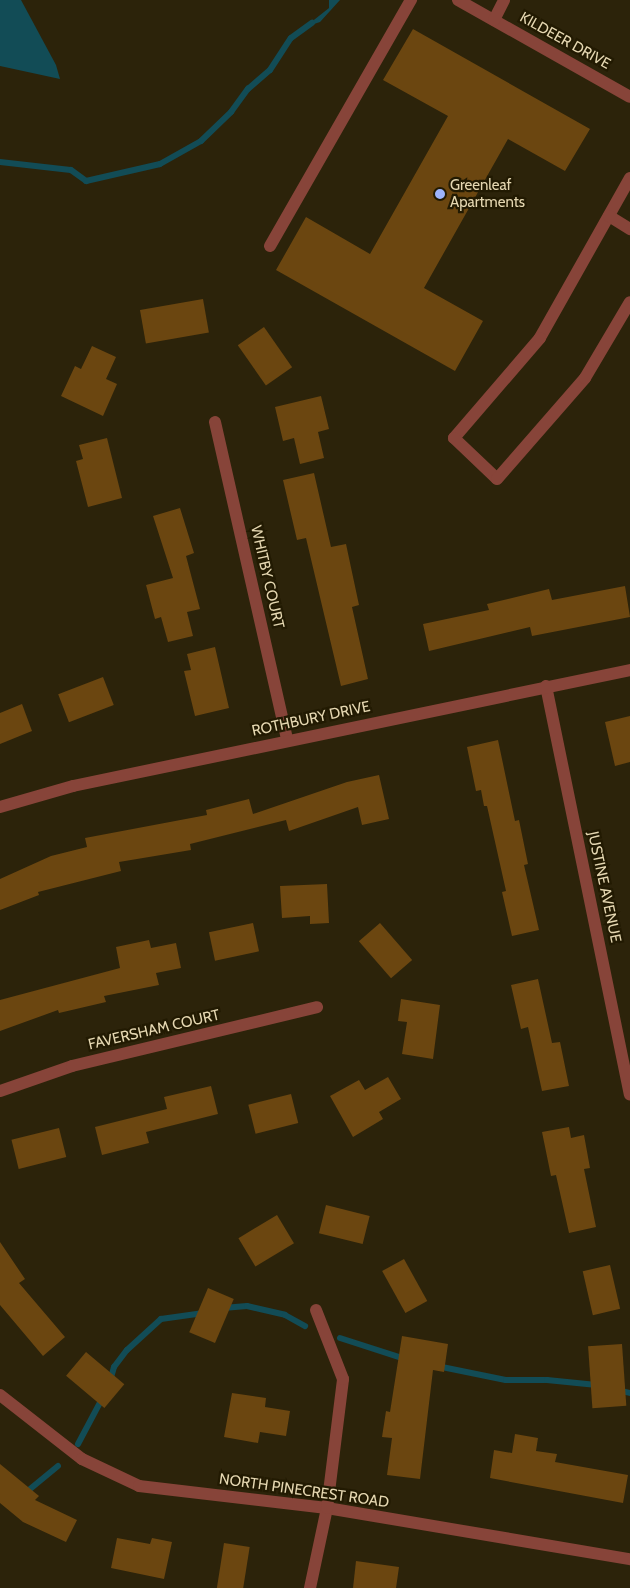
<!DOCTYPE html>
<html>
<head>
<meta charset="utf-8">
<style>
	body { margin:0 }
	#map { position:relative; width:630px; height:1588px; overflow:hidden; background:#2c230a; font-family:Cabin,sans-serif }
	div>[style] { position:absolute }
	.water>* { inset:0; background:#124c56 }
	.stream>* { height:6px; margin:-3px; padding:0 3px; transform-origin:3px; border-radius:3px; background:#124c56 }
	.building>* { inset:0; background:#6b4610; transform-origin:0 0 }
	.minor>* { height:12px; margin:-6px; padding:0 6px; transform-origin:6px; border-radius:6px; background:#874439 }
	.dots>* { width:14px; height:14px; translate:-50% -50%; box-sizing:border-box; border:2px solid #221a02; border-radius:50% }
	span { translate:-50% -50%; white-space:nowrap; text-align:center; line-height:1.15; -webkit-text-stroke:4.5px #221a02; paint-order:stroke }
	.street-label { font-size:15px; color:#e5d7b1 }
	.poi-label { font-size:15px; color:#e5d7b1 }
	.left { translate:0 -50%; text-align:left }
</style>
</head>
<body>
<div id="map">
	<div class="water">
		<i style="clip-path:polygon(0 0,21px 0,56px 65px,60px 79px,0 66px)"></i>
		<i style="clip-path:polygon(329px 0,340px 0,320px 22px,305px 27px,329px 8px)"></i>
	</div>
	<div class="stream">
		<i style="left:0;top:162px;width:71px;rotate:6.4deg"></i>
		<i style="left:71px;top:170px;width:19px;rotate:36deg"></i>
		<i style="left:86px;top:181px;width:76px;rotate:-12.9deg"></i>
		<i style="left:160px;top:164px;width:47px;rotate:-29.3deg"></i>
		<i style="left:201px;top:141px;width:42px;rotate:-44deg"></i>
		<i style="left:231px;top:112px;width:29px;rotate:-54deg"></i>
		<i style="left:248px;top:89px;width:29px;rotate:-41deg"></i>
		<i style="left:270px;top:70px;width:38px;rotate:-57deg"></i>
		<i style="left:291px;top:38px;width:26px;rotate:-36deg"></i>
		<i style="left:223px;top:1308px;width:24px;rotate:-5deg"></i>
		<i style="left:247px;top:1306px;width:39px;rotate:13deg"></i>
		<i style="left:285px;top:1315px;width:23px;rotate:29deg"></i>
		<i style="left:340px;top:1338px;width:68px;rotate:17.9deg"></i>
		<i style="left:437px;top:1366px;width:70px;rotate:11.5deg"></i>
		<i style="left:506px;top:1380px;width:41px"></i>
		<i style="left:547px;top:1380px;width:50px;rotate:5.7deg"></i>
		<i style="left:110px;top:1381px;width:15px;rotate:-74deg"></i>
		<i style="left:114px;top:1367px;width:21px;rotate:-53deg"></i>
		<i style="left:127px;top:1350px;width:46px;rotate:-42.4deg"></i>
		<i style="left:161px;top:1319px;width:43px;rotate:-7.9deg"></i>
		<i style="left:617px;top:1390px;width:13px;rotate:13deg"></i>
		<i style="left:78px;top:1444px;width:53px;rotate:-62deg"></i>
		<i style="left:24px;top:1494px;width:44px;rotate:-39.5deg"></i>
	</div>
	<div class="building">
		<i style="clip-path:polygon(413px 29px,590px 129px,565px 171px,508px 139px,424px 288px,483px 321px,455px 371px,276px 270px,306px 217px,370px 254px,448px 116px,383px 80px)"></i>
		<i style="left:203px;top:299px;width:34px;height:64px;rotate:80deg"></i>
		<i style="left:264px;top:327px;width:49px;height:32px;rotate:55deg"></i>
		<i style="clip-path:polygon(92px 346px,116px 357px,106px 379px,117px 384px,103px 416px,61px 396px,75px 366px,81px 369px)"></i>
		<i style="clip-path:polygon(321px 396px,329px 429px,318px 432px,324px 458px,300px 464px,294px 438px,283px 441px,275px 407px)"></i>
		<i style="clip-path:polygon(107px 438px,122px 498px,88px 507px,76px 461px,83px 459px,79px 445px)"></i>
		<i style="clip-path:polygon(314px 473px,331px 547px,346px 544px,359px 605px,352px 607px,368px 679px,341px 686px,306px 538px,297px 540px,283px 480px)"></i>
		<i style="clip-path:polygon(180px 508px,194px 553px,186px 556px,200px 609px,187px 612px,193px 636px,168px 642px,161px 617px,155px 619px,146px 585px,173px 578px,153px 516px)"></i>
		<i style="clip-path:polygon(625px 586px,630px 617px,532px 636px,530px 627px,429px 651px,423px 624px,489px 610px,487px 604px,549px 589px,552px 600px)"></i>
		<i style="clip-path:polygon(215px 647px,229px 708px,195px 716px,184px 671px,191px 670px,187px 654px)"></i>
		<i style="left:103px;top:677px;width:30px;height:48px;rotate:69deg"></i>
		<i style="clip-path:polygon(22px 704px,32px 731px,0 744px,0 713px)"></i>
		<i style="clip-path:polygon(630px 716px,630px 762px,615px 766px,605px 722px)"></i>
		<i style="clip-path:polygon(498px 740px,515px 821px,519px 820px,528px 864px,524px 865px,539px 930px,512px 936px,502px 892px,506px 891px,487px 806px,484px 806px,481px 790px,476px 791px,467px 747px)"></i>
		<i style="clip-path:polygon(379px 775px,389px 819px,362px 825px,358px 807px,289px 831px,286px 820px,190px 844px,191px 850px,119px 862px,121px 871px,38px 892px,39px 895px,0 910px,0 879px,51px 856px,87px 847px,85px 838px,207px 815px,206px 810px,249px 799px,253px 814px,347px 782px)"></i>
		<i style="clip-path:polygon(327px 884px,329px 923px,310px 924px,310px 916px,282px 918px,280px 886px)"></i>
		<i style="left:253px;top:923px;width:29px;height:45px;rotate:78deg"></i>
		<i style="left:380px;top:923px;width:49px;height:28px;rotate:49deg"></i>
		<i style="clip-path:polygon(149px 940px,151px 948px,176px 943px,181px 968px,156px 973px,159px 985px,104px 996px,106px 1002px,59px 1013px,58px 1010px,0 1031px,0 1000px,120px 968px,116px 947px)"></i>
		<i style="clip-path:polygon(538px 979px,552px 1043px,560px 1042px,569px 1086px,542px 1091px,528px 1027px,521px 1029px,511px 985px)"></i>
		<i style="clip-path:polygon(401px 999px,440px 1005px,433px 1059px,402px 1054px,407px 1022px,398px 1021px)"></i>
		<i style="clip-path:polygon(388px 1077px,401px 1099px,379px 1112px,383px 1119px,353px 1137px,330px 1096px,359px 1080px,365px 1090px)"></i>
		<i style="clip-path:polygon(211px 1086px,218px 1114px,146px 1132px,149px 1143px,102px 1155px,95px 1127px,167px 1109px,164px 1097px)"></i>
		<i style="left:291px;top:1094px;width:30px;height:44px;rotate:76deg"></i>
		<i style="clip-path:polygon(569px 1127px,571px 1138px,584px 1135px,590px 1168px,584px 1169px,596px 1227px,569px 1233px,556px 1175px,551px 1176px,542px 1132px)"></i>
		<i style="left:59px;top:1128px;width:30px;height:49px;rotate:76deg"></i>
		<i style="left:326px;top:1205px;width:45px;height:29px;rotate:14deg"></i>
		<i style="left:277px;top:1215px;width:33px;height:45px;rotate:59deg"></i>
		<i style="clip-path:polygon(0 1242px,25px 1279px,19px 1283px,65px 1337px,43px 1356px,0 1305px)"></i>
		<i style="left:404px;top:1259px;width:48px;height:25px;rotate:61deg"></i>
		<i style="left:610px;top:1265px;width:45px;height:28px;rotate:77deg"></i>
		<i style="left:208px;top:1288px;width:28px;height:48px;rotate:23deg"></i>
		<i style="clip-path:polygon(402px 1336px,448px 1344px,444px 1372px,433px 1370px,420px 1479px,387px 1475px,392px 1438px,382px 1437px,386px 1411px,390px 1412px)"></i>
		<i style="left:622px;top:1344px;width:62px;height:34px;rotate:86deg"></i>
		<i style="left:86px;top:1352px;width:50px;height:31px;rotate:40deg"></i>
		<i style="clip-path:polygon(232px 1393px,266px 1398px,265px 1407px,290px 1411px,286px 1436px,260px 1432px,258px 1443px,224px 1437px)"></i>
		<i style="clip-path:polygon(515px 1434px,538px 1438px,536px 1451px,557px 1454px,555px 1462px,628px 1475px,623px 1503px,490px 1478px,494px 1450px,512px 1453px)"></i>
		<i style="clip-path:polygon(0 1464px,39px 1496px,35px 1500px,77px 1520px,66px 1542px,23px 1522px,0 1503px)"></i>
		<i style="clip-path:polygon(117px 1538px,150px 1544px,152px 1538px,172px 1542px,164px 1579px,111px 1568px)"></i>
		<i style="left:224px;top:1543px;width:26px;height:46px;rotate:9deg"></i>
		<i style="clip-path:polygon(356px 1561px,399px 1567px,396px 1588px,353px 1588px)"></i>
	</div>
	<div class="minor">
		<i style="left:458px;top:0;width:197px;rotate:29.4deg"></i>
		<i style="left:494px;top:20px;width:22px;rotate:-63deg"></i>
		<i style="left:630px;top:178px;width:184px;rotate:119.4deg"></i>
		<i style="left:540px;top:338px;width:132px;rotate:130.7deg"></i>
		<i style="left:454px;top:438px;width:59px;rotate:43.6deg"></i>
		<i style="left:497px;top:479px;width:134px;rotate:-48.9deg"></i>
		<i style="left:585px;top:378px;width:88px;rotate:-59.4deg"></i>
		<i style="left:609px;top:216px;width:25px;rotate:32deg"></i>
		<i style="left:270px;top:246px;width:284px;rotate:-60.2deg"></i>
		<i style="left:215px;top:422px;width:326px;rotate:77.2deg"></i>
		<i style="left:546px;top:686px;width:417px;rotate:78.4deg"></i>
		<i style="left:0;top:807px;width:76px;rotate:-16deg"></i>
		<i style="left:73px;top:786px;width:569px;rotate:-11.76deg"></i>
		<i style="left:0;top:1091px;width:76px;rotate:-19.1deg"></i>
		<i style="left:72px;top:1066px;width:252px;rotate:-13.5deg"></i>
		<i style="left:0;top:1395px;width:104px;rotate:38deg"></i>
		<i style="left:82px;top:1459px;width:63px;rotate:25.3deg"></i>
		<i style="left:139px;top:1486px;width:189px;rotate:6.7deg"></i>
		<i style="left:327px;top:1508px;width:307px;rotate:9.6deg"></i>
		<i style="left:310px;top:1588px;width:82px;rotate:-78deg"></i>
		<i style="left:327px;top:1508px;width:130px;rotate:-82.9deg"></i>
		<i style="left:343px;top:1379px;width:74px;rotate:-111.4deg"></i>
	</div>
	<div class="dots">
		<i style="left:440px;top:194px;background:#9db4fd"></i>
	</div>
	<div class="street-label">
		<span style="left:565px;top:41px;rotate:29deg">KILDEER DRIVE</span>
		<span style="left:267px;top:577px;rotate:77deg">WHITBY COURT</span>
		<span style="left:311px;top:719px;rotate:-12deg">ROTHBURY DRIVE</span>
		<span style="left:604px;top:887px;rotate:78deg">JUSTINE AVENUE</span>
		<span style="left:154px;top:1030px;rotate:-13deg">FAVERSHAM COURT</span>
		<span style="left:304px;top:1491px;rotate:8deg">NORTH PINECREST ROAD</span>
	</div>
	<div class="poi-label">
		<span class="left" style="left:450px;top:194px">Greenleaf<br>Apartments</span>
	</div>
</div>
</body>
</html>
